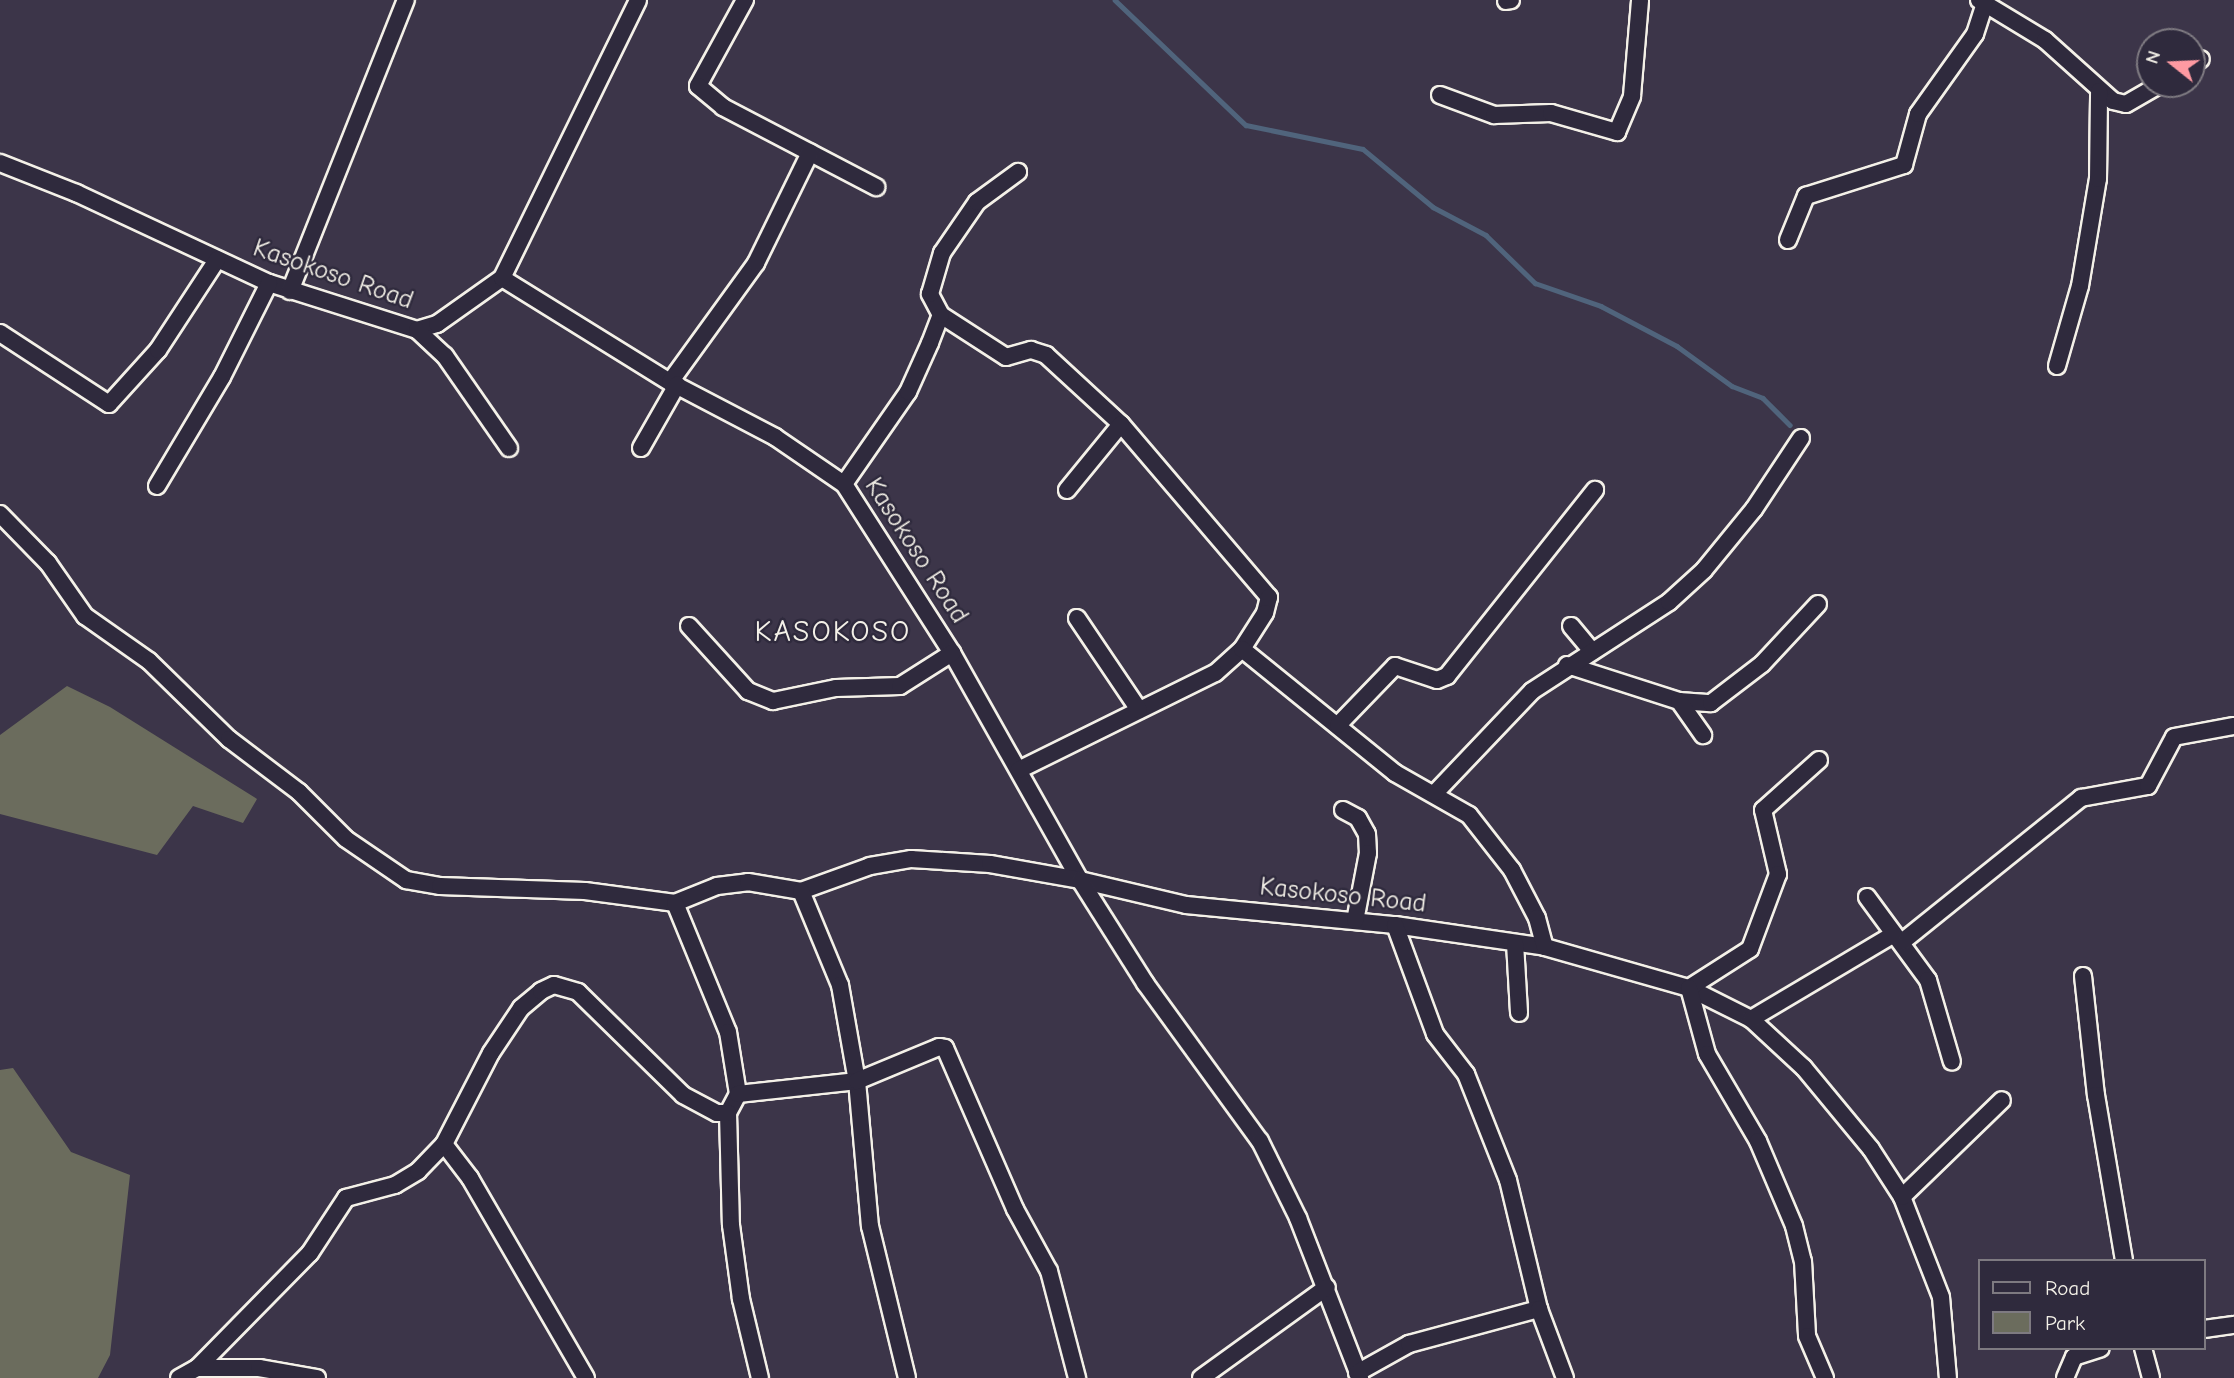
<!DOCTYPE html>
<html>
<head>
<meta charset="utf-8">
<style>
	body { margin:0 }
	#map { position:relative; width:2234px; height:1378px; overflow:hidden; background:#3c3549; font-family:"Comic Neue",sans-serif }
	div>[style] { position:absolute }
	.green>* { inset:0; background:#6b6c5d }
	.stream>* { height:4.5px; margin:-2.25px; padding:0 2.25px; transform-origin:2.25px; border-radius:2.25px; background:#50647c }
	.roads { filter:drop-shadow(2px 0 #f4f1e8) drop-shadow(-2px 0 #f4f1e8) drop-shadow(0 2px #f4f1e8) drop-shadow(0 -2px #f4f1e8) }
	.minor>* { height:16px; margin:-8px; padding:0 8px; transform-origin:8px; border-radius:8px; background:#2f2a3d }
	span { translate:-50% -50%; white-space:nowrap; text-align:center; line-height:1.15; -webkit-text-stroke:5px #2f2a3d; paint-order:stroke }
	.street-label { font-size:26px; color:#f4f1e8 }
	.quarter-label { font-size:30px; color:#f4f1e8; letter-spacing:2px }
	.legend { position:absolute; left:1978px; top:1259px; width:228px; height:91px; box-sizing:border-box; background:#2f2a3d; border:2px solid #7e7a81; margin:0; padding:9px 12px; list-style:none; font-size:21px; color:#f4f1e8 }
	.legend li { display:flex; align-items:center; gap:14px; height:35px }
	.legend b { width:35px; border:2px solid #7e7a81 }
	.north { position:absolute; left:2136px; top:28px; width:70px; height:70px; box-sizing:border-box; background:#2f2a3d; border:2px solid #7e7a81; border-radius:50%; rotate:288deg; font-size:19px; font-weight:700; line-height:28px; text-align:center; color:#f4f1e8 }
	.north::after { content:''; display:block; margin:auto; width:24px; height:32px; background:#ff9aa2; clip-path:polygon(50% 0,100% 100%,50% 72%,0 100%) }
</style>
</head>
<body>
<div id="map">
	<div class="green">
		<i style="clip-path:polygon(67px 686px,110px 707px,257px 799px,243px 823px,193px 806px,157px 855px,0 814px,0 735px)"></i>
		<i style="clip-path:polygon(13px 1068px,71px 1152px,130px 1175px,110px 1355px,98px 1378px,0 1378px,0 1070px)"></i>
	</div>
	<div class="stream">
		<i style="left:1115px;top:0;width:181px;rotate:43.7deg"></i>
		<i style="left:1246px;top:125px;width:119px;rotate:11.6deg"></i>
		<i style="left:1363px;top:149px;width:91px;rotate:39.6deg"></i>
		<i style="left:1433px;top:207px;width:60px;rotate:27.8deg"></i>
		<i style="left:1486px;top:235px;width:69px;rotate:44.4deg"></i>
		<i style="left:1535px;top:283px;width:70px;rotate:19.2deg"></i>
		<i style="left:1601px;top:306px;width:86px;rotate:27.8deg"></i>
		<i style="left:1677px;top:346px;width:68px;rotate:36deg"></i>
		<i style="left:1732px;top:386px;width:33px;rotate:21deg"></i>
		<i style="left:1763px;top:398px;width:38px;rotate:45deg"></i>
	</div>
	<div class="roads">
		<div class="minor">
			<i style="left:745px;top:0;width:98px;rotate:118.7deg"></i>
			<i style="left:698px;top:86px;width:33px;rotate:40deg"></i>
			<i style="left:723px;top:107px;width:173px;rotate:27.6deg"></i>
			<i style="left:1979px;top:0;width:77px;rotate:31.2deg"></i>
			<i style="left:2045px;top:40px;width:91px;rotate:41.9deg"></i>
			<i style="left:2113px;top:101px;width:13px;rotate:13deg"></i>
			<i style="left:2126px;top:104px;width:39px;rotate:-30deg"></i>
			<i style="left:1506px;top:1px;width:5px;rotate:-11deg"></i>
			<i style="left:2192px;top:64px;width:10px;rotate:-29deg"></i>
			<i style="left:1440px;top:95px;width:58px;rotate:20.3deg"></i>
			<i style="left:1494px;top:115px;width:57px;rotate:-2deg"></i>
			<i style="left:1551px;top:113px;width:69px;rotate:16.1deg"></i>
			<i style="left:1617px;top:132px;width:39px;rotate:-67deg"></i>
			<i style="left:1632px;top:96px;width:96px;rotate:-85.2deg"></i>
			<i style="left:0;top:163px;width:82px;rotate:21.5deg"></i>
			<i style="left:76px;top:193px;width:213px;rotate:25deg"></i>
			<i style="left:269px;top:283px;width:155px;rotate:17.6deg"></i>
			<i style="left:417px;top:330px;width:21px;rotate:-17deg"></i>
			<i style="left:437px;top:324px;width:80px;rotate:-35.3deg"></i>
			<i style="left:502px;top:278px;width:198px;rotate:31.8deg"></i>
			<i style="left:670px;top:382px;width:119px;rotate:27.6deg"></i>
			<i style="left:775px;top:437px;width:83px;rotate:34.3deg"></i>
			<i style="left:844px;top:484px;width:201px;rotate:57.4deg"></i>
			<i style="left:952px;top:653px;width:261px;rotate:60.6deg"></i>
			<i style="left:1080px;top:880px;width:109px;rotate:13.3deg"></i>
			<i style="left:1186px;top:905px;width:210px;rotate:5.5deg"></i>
			<i style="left:1395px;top:925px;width:152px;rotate:8.3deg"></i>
			<i style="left:1545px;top:947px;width:150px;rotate:15.9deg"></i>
			<i style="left:1689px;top:988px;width:69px;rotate:26.6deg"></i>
			<i style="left:1751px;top:1019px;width:72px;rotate:42.8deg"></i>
			<i style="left:1804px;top:1068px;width:105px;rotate:50.4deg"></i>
			<i style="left:1871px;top:1149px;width:57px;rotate:57.1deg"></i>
			<i style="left:1902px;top:1197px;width:107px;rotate:68.7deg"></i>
			<i style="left:1941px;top:1297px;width:81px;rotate:85.1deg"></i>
			<i style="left:1788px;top:240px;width:48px;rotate:-67.8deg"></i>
			<i style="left:1806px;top:196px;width:103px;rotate:-17.6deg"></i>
			<i style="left:1904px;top:165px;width:53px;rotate:-74.6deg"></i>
			<i style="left:1918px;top:114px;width:98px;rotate:-54.5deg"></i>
			<i style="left:1975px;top:34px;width:32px;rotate:-72deg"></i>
			<i style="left:502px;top:278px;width:309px;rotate:-63.9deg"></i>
			<i style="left:290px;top:291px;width:313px;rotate:-68.3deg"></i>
			<i style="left:941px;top:315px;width:77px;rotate:32.9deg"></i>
			<i style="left:1006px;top:357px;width:26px;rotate:-16deg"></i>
			<i style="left:1031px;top:350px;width:16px;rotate:18deg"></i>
			<i style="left:1046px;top:355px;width:102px;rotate:42.6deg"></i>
			<i style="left:1121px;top:424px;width:228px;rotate:49.5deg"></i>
			<i style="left:1269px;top:597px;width:16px;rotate:104deg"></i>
			<i style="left:1265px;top:613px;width:43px;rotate:122.6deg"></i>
			<i style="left:1242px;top:649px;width:36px;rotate:138deg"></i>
			<i style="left:1215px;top:673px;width:219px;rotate:153.7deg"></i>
			<i style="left:417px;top:330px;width:38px;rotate:43deg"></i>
			<i style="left:445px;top:356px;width:112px;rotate:55.2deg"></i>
			<i style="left:0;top:333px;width:130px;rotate:33.1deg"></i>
			<i style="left:109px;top:404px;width:73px;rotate:-47.8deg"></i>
			<i style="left:158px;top:350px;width:108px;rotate:-56.8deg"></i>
			<i style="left:2057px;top:366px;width:83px;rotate:-74deg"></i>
			<i style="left:2080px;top:286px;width:109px;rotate:-80.5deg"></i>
			<i style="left:2098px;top:179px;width:88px;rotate:-89.3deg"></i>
			<i style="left:670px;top:382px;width:147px;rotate:-54.1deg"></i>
			<i style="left:756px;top:263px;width:123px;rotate:-63.9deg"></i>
			<i style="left:641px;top:448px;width:73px;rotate:-60.3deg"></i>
			<i style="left:844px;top:484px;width:112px;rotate:-55.2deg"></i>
			<i style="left:908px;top:392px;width:54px;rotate:-65.8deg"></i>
			<i style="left:930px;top:343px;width:30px;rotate:-69deg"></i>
			<i style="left:941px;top:315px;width:24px;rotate:-118deg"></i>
			<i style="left:930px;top:294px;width:43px;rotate:-73.7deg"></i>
			<i style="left:942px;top:253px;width:62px;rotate:-55.5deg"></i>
			<i style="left:977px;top:202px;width:51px;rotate:-36.2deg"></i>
			<i style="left:157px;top:486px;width:127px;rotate:-59.2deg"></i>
			<i style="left:222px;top:377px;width:105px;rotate:-63.4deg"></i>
			<i style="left:1067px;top:490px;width:85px;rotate:-50.7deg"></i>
			<i style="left:0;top:514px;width:69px;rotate:45.6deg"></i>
			<i style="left:48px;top:563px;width:65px;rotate:55.1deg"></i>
			<i style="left:85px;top:616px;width:78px;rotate:35.1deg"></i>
			<i style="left:149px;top:661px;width:112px;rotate:44.3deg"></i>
			<i style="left:229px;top:739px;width:88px;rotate:37.1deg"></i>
			<i style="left:299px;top:792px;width:66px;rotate:45deg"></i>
			<i style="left:346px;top:839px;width:73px;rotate:34.3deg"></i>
			<i style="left:406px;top:880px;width:35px;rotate:10deg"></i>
			<i style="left:440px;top:886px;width:145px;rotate:2deg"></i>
			<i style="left:585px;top:891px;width:91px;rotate:7.6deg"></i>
			<i style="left:675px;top:903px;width:45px;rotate:-22deg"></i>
			<i style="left:717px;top:886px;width:31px;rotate:-7deg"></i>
			<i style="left:748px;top:882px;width:54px;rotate:9.6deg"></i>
			<i style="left:801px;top:891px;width:73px;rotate:-19.9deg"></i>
			<i style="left:870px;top:866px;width:42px;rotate:-9.7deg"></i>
			<i style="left:911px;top:859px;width:79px;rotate:3.6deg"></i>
			<i style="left:990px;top:864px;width:91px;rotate:10.1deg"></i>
			<i style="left:1080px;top:880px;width:122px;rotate:57.7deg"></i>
			<i style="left:1145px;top:983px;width:195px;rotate:54deg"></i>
			<i style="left:1260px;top:1141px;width:86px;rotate:63.7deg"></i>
			<i style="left:1298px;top:1218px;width:172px;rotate:68.8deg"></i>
			<i style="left:1077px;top:618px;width:111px;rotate:56deg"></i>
			<i style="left:689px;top:626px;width:88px;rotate:47.8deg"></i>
			<i style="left:748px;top:691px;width:27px;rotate:22deg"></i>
			<i style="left:773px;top:701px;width:64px;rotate:-11.7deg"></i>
			<i style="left:836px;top:688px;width:64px;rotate:-1.8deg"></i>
			<i style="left:900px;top:686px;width:62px;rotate:-32.4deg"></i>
			<i style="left:1571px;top:626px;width:33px;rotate:50deg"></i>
			<i style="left:1242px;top:649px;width:197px;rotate:39deg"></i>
			<i style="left:1395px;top:773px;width:85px;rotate:29.6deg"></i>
			<i style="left:1469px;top:815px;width:70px;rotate:52deg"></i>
			<i style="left:1512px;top:870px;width:54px;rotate:62.5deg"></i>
			<i style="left:1537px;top:918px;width:30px;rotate:75deg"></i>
			<i style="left:1567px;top:665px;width:118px;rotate:17.8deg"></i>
			<i style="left:1679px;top:701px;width:32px;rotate:4deg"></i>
			<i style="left:1711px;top:703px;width:64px;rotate:-37.4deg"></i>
			<i style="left:1762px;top:664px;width:82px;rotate:-47deg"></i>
			<i style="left:1679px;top:701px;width:42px;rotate:54.8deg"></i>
			<i style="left:1338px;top:725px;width:82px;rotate:-46deg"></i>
			<i style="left:1395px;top:666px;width:44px;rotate:18.4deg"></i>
			<i style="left:1437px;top:680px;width:11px;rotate:-22deg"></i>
			<i style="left:1447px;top:676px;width:238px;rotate:-51.5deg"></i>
			<i style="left:1819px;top:760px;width:75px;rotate:138.2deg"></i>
			<i style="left:1763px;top:810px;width:66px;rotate:76.8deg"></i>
			<i style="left:1778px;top:874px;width:80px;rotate:110.5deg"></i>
			<i style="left:1750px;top:949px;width:72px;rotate:147.4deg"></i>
			<i style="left:1689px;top:988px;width:68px;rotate:74.7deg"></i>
			<i style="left:1707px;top:1054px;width:101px;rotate:59.6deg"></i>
			<i style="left:1758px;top:1141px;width:92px;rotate:67deg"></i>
			<i style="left:1794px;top:1226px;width:36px;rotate:76deg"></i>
			<i style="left:1803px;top:1261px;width:75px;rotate:86.9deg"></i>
			<i style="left:1807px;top:1336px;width:46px;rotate:66.8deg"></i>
			<i style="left:1435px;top:793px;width:141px;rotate:-46.4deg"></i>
			<i style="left:1532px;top:691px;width:163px;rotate:-33deg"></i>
			<i style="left:1669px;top:602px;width:47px;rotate:-42.4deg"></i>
			<i style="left:1704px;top:570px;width:79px;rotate:-50.7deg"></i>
			<i style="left:1754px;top:509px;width:85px;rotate:-56.5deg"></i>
			<i style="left:1343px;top:810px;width:17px;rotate:28deg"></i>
			<i style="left:1358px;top:818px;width:18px;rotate:61deg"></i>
			<i style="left:1367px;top:834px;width:19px;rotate:87deg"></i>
			<i style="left:1368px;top:853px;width:69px;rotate:100.8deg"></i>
			<i style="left:801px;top:891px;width:102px;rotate:67.5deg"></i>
			<i style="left:840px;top:985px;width:97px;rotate:80deg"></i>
			<i style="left:857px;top:1081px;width:146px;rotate:84.9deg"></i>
			<i style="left:870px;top:1226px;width:156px;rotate:76.3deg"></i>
			<i style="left:1867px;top:897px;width:103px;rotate:53.7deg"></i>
			<i style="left:1928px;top:980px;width:85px;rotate:73.7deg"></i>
			<i style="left:675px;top:903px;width:139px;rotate:67.7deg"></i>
			<i style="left:728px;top:1032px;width:63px;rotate:80.8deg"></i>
			<i style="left:738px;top:1094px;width:21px;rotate:118deg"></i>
			<i style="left:728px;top:1113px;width:112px;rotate:88.5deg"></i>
			<i style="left:731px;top:1225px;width:75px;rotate:82.3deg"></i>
			<i style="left:741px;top:1299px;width:81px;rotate:76.5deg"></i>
			<i style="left:1395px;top:925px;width:116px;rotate:69.8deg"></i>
			<i style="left:1435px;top:1034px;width:51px;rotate:52.2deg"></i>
			<i style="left:1466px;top:1074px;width:114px;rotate:68.4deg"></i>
			<i style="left:1508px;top:1180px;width:133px;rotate:76.5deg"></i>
			<i style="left:1902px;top:942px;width:230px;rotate:-38.8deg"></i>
			<i style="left:2081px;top:798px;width:68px;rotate:-10.2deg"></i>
			<i style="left:2148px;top:786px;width:55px;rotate:-62deg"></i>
			<i style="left:2174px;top:737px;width:61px;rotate:-10.4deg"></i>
			<i style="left:1515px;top:943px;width:70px;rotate:86.7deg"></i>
			<i style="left:2083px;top:976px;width:120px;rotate:83.8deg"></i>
			<i style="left:2096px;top:1095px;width:168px;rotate:80.4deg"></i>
			<i style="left:1751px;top:1019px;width:166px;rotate:-30.7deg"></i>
			<i style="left:738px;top:1094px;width:120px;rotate:-6.2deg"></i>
			<i style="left:857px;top:1081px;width:89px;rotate:-22.5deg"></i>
			<i style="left:939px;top:1047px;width:6px;rotate:9deg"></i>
			<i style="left:945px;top:1048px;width:176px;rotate:66.5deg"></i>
			<i style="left:1015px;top:1209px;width:71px;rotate:61.3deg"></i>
			<i style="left:1049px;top:1271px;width:111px;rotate:75.3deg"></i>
			<i style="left:444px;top:1144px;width:43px;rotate:52.6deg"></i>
			<i style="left:470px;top:1178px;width:231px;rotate:59.9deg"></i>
			<i style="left:1902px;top:1197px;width:139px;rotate:-44.1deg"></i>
			<i style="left:2204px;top:1329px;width:30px;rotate:-8deg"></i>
			<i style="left:2143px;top:1348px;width:31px;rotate:75deg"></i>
			<i style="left:197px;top:1368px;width:62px"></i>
			<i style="left:259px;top:1368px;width:59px;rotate:9.8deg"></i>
			<i style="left:1357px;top:1373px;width:60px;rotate:-29.1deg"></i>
			<i style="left:1409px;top:1344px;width:135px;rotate:-15.1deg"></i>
			<i style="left:1539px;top:1309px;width:74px;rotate:69.4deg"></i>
			<i style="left:179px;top:1378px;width:21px;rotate:-29deg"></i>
			<i style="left:197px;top:1368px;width:161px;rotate:-45.5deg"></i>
			<i style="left:310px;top:1253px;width:66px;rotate:-56.8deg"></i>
			<i style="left:346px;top:1198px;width:51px;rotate:-14.9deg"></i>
			<i style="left:395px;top:1185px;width:27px;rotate:-31deg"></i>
			<i style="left:418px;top:1171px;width:37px;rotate:-46deg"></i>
			<i style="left:444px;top:1144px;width:102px;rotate:-62.7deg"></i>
			<i style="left:491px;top:1053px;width:54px;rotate:-56.3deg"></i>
			<i style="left:521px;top:1008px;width:26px;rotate:-40deg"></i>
			<i style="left:541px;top:991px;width:14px;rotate:-25deg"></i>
			<i style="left:554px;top:985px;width:25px;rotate:16deg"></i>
			<i style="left:578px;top:992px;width:147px;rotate:44.4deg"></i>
			<i style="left:683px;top:1095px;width:38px;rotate:28deg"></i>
			<i style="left:717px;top:1113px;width:11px"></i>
			<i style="left:1201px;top:1378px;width:155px;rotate:-35.8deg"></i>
			<i style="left:2065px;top:1378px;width:23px;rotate:-67deg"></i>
			<i style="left:2074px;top:1357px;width:28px;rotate:-18deg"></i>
		</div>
	</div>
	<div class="street-label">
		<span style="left:333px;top:275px;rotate:19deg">Kasokoso Road</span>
		<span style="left:916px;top:551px;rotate:57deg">Kasokoso Road</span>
		<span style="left:1343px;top:896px;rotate:6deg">Kasokoso Road</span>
	</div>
	<div class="quarter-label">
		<span style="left:833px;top:632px">KASOKOSO</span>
	</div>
	<ul class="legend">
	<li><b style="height:9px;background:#2f2a3d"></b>Road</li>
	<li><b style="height:19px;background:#6b6c5d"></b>Park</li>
	</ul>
	<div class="north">N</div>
</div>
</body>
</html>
